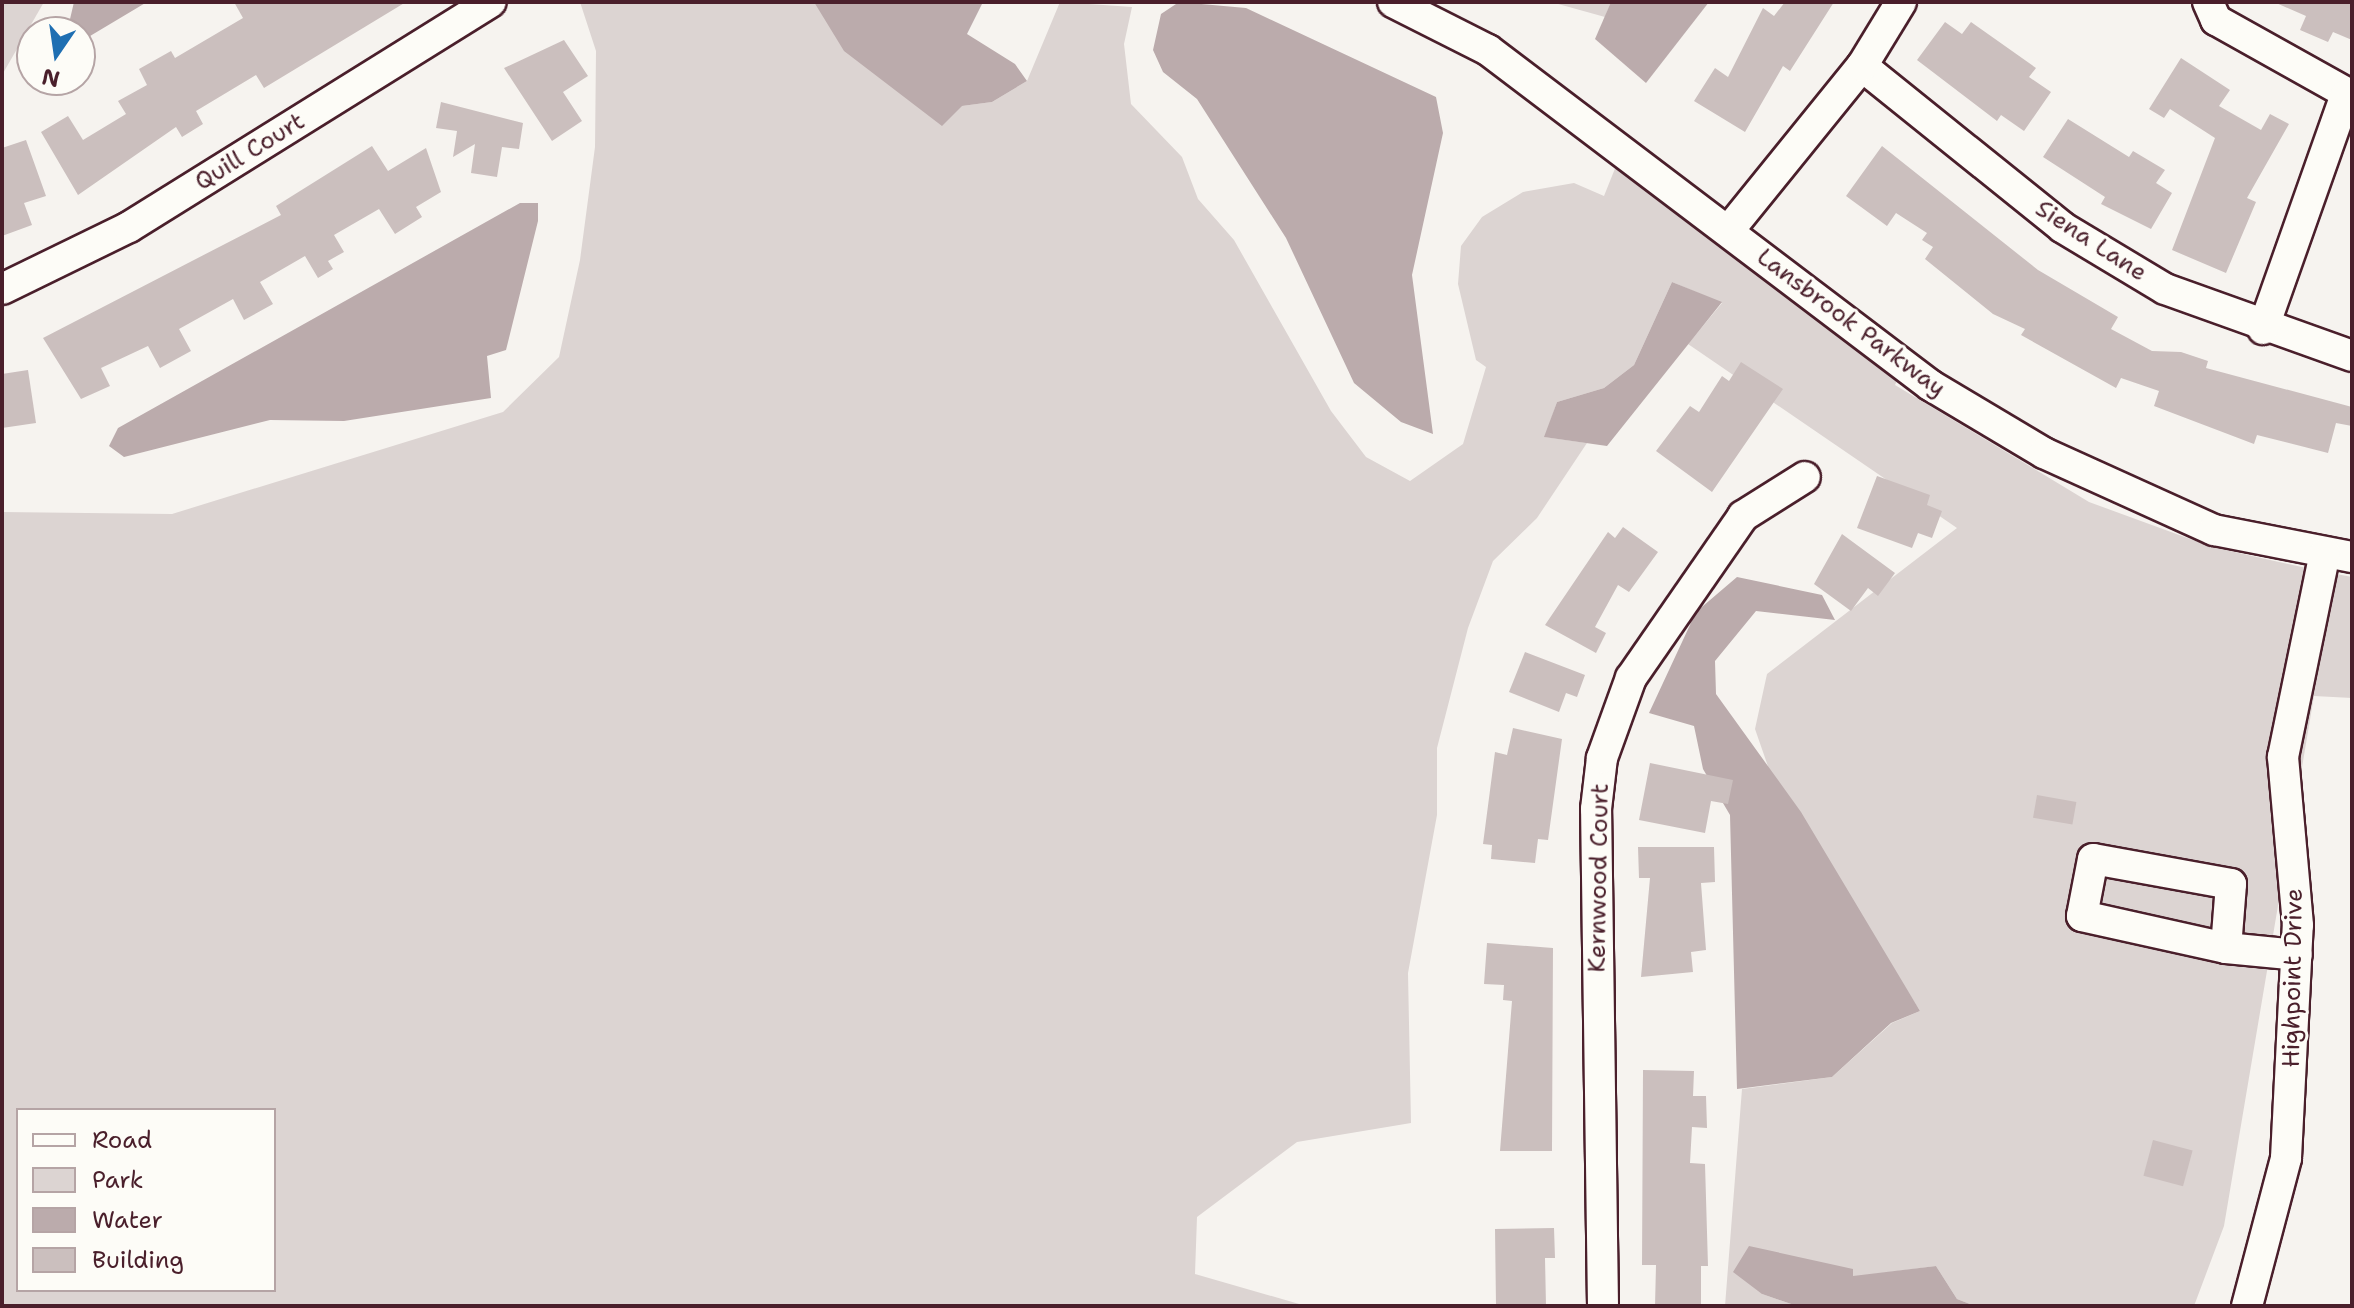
<!DOCTYPE html>
<html>
<head>
<meta charset="utf-8">
<style>
	body { margin:0 }
	#map { position:relative; width:2354px; height:1308px; overflow:hidden; background:#f6f3ef; font-family:"Shantell Sans",sans-serif }
	div>[style] { position:absolute }
	.green>* { inset:0; background:#dcd4d2 }
	.water>* { inset:0; background:#bbabac }
	.building>* { inset:0; background:#cbbfbe; transform-origin:0 0 }
	.roads { filter:drop-shadow(2px 0 #4a1f2b) drop-shadow(-2px 0 #4a1f2b) drop-shadow(0 2px #4a1f2b) drop-shadow(0 -2px #4a1f2b) }
	.minor>* { height:30px; margin:-15px; padding:0 15px; transform-origin:15px; border-radius:15px; background:#fdfcf7 }
	span { translate:-50% -50%; white-space:nowrap; text-align:center; line-height:1.15; -webkit-text-stroke:6px #fdfcf7; paint-order:stroke }
	.street-label { font-size:24px; color:#4a1f2b }
	.frame { position:absolute; inset:0; border:4px solid #4a1f2b; pointer-events:none }
	.legend { position:absolute; left:16px; top:1108px; width:260px; height:184px; box-sizing:border-box; background:#fdfcf7; border:2px solid #b5a4a5; margin:0; padding:10px 14px; list-style:none; font-size:24px; color:#4a1f2b }
	.legend li { display:flex; align-items:center; gap:16px; height:40px }
	.legend b { width:40px; border:2px solid #b5a4a5 }
	.north { position:absolute; left:16px; top:16px; width:80px; height:80px; box-sizing:border-box; background:#fdfcf7; border:2px solid #b5a4a5; border-radius:50%; rotate:193deg; font-size:22px; font-weight:700; line-height:32px; text-align:center; color:#4a1f2b }
	.north::after { content:''; display:block; margin:auto; width:28px; height:36px; background:#1f6fb2; clip-path:polygon(50% 0,100% 100%,50% 72%,0 100%) }
</style>
</head>
<body>
<div id="map">
	<div class="green">
		<i style="clip-path:polygon(2px 2px,44px 2px,2px 75px)"></i>
		<i style="clip-path:polygon(evenodd,580px 2px,814px 2px,962px 106px,992px 102px,1027px 81px,1060px 2px,1132px 7px,1124px 44px,1131px 104px,1182px 157px,1198px 199px,1234px 240px,1331px 411px,1366px 457px,1410px 481px,1463px 444px,1486px 367px,1476px 360px,1458px 284px,1461px 246px,1482px 217px,1523px 192px,1574px 183px,1604px 196px,1618px 161px,1899px 376px,1895px 385px,2089px 502px,2212px 547px,2311px 569px,2283px 876px,2224px 1226px,2194px 1306px,1975px 1306px,1957px 1299px,1936px 1266px,1852px 1277px,1853px 1270px,1762px 1294px,1797px 1306px,1725px 1306px,1742px 1089px,1832px 1077px,1892px 1023px,1920px 1011px,1771px 775px,1755px 729px,1767px 674px,1957px 528px,1688px 344px,1722px 303px,1672px 282px,1634px 365px,1604px 388px,1557px 402px,1545px 437px,1587px 443px,1537px 518px,1493px 561px,1468px 628px,1437px 748px,1437px 815px,1408px 973px,1411px 1123px,1297px 1142px,1197px 1217px,1195px 1274px,1306px 1306px,2px 1306px,2px 512px,172px 514px,503px 412px,559px 357px,580px 260px,595px 147px,596px 51px,580px 2px,18px 1110px,274px 1110px,274px 1290px,18px 1290px,18px 1110px)"></i>
		<i style="clip-path:polygon(1551px 2px,1611px 2px,1605px 17px)"></i>
		<i style="clip-path:polygon(2331px 573px,2352px 577px,2352px 698px,2314px 696px,2297px 797px,2293px 757px)"></i>
	</div>
	<div class="water">
		<i style="clip-path:polygon(74px 2px,147px 2px,80px 42px,80px 32px,67px 32px)"></i>
		<i style="clip-path:polygon(814px 2px,983px 2px,967px 34px,1015px 64px,1027px 81px,992px 102px,962px 106px,942px 126px,844px 51px)"></i>
		<i style="clip-path:polygon(1179px 2px,1246px 8px,1436px 97px,1443px 133px,1412px 275px,1433px 434px,1401px 422px,1354px 383px,1286px 238px,1197px 99px,1163px 72px,1153px 50px,1161px 14px)"></i>
		<i style="clip-path:polygon(1611px 2px,1709px 2px,1646px 83px,1595px 39px)"></i>
		<i style="clip-path:polygon(520px 203px,538px 203px,538px 221px,506px 350px,487px 356px,491px 398px,344px 421px,270px 420px,124px 457px,109px 446px,118px 428px)"></i>
		<i style="clip-path:polygon(1672px 282px,1722px 302px,1607px 446px,1544px 437px,1557px 402px,1604px 388px,1634px 365px)"></i>
		<i style="clip-path:polygon(1737px 577px,1822px 595px,1835px 620px,1756px 611px,1715px 661px,1716px 694px,1801px 812px,1920px 1011px,1891px 1023px,1832px 1077px,1737px 1089px,1730px 815px,1703px 769px,1694px 726px,1649px 713px,1696px 612px)"></i>
		<i style="clip-path:polygon(1749px 1246px,1853px 1269px,1853px 1276px,1936px 1266px,1957px 1299px,1975px 1306px,1797px 1306px,1762px 1294px,1733px 1272px)"></i>
	</div>
	<div class="building">
		<i style="clip-path:polygon(234px 2px,406px 2px,264px 88px,256px 75px,196px 111px,203px 124px,182px 137px,176px 127px,78px 195px,41px 132px,68px 116px,83px 140px,126px 114px,118px 101px,147px 85px,139px 69px,171px 51px,175px 58px,243px 18px)"></i>
		<i style="clip-path:polygon(1785px 2px,1834px 2px,1790px 71px,1783px 66px,1745px 132px,1694px 101px,1715px 68px,1728px 77px,1763px 8px,1774px 16px)"></i>
		<i style="clip-path:polygon(2274px 2px,2352px 2px,2352px 40px,2333px 32px,2328px 42px,2300px 30px,2306px 16px)"></i>
		<i style="clip-path:polygon(1945px 22px,1962px 34px,1971px 22px,2036px 68px,2029px 77px,2051px 92px,2024px 131px,2001px 115px,1997px 121px,1917px 60px)"></i>
		<i style="clip-path:polygon(564px 40px,588px 76px,563px 92px,582px 121px,552px 141px,504px 68px)"></i>
		<i style="clip-path:polygon(2181px 58px,2230px 90px,2219px 106px,2261px 130px,2270px 114px,2289px 124px,2247px 198px,2256px 202px,2226px 273px,2172px 250px,2215px 138px,2170px 109px,2164px 118px,2149px 109px)"></i>
		<i style="clip-path:polygon(441px 102px,523px 123px,519px 149px,502px 147px,497px 177px,471px 173px,475px 144px,453px 157px,457px 131px,436px 128px)"></i>
		<i style="clip-path:polygon(2068px 119px,2129px 157px,2133px 151px,2165px 170px,2156px 183px,2172px 193px,2151px 229px,2101px 204px,2105px 197px,2043px 157px)"></i>
		<i style="clip-path:polygon(26px 140px,46px 196px,24px 203px,32px 225px,2px 236px,2px 148px)"></i>
		<i style="clip-path:polygon(372px 146px,388px 171px,426px 148px,441px 192px,416px 207px,422px 217px,395px 234px,379px 209px,334px 235px,344px 252px,328px 261px,333px 269px,318px 278px,305px 256px,260px 282px,273px 304px,244px 320px,233px 299px,179px 329px,191px 351px,160px 368px,148px 346px,101px 368px,110px 386px,81px 399px,43px 338px,281px 215px,276px 206px)"></i>
		<i style="clip-path:polygon(1882px 146px,2038px 270px,2118px 317px,2111px 329px,2152px 351px,2181px 352px,2208px 361px,2206px 368px,2352px 407px,2352px 426px,2336px 423px,2328px 453px,2257px 435px,2254px 444px,2154px 406px,2159px 391px,2121px 378px,2116px 388px,2021px 335px,2025px 329px,1993px 314px,1925px 259px,1933px 247px,1922px 240px,1927px 233px,1896px 213px,1887px 226px,1846px 196px)"></i>
		<i style="clip-path:polygon(1741px 362px,1783px 389px,1712px 492px,1656px 451px,1690px 406px,1699px 412px,1722px 376px,1729px 381px)"></i>
		<i style="clip-path:polygon(28px 370px,36px 423px,2px 428px,2px 374px)"></i>
		<i style="clip-path:polygon(1877px 476px,1930px 495px,1927px 505px,1942px 511px,1932px 538px,1918px 533px,1912px 548px,1857px 528px)"></i>
		<i style="clip-path:polygon(1623px 527px,1658px 552px,1629px 592px,1618px 585px,1595px 627px,1606px 633px,1596px 653px,1545px 625px,1608px 532px,1615px 538px)"></i>
		<i style="clip-path:polygon(1842px 534px,1895px 573px,1878px 596px,1868px 588px,1851px 611px,1814px 584px)"></i>
		<i style="clip-path:polygon(1525px 652px,1585px 675px,1577px 697px,1566px 693px,1559px 712px,1509px 692px)"></i>
		<i style="clip-path:polygon(1513px 728px,1562px 739px,1548px 840px,1538px 839px,1535px 863px,1491px 859px,1492px 845px,1483px 844px,1495px 752px,1507px 755px)"></i>
		<i style="clip-path:polygon(1650px 763px,1733px 780px,1728px 804px,1711px 801px,1705px 833px,1639px 820px)"></i>
		<i style="left:2037px;top:795px;width:40px;height:23px;rotate:10deg"></i>
		<i style="clip-path:polygon(1638px 847px,1714px 847px,1715px 882px,1701px 883px,1706px 950px,1691px 952px,1693px 972px,1641px 977px,1650px 878px,1639px 878px)"></i>
		<i style="clip-path:polygon(1487px 943px,1553px 948px,1552px 1151px,1500px 1151px,1512px 1001px,1503px 1000px,1504px 985px,1484px 984px)"></i>
		<i style="clip-path:polygon(1643px 1070px,1694px 1071px,1693px 1096px,1706px 1096px,1707px 1128px,1692px 1127px,1690px 1163px,1705px 1164px,1708px 1266px,1701px 1266px,1701px 1306px,1655px 1306px,1656px 1265px,1642px 1265px)"></i>
		<i style="left:2153px;top:1140px;width:41px;height:37px;rotate:15deg"></i>
		<i style="clip-path:polygon(1554px 1228px,1555px 1258px,1545px 1258px,1546px 1306px,1496px 1306px,1495px 1229px)"></i>
	</div>
	<div class="roads">
		<div class="minor">
			<i style="left:1393px;top:2px;width:106px;rotate:26.8deg"></i>
			<i style="left:1488px;top:50px;width:555px;rotate:37.16deg"></i>
			<i style="left:1930px;top:385px;width:133px;rotate:30.8deg"></i>
			<i style="left:2044px;top:453px;width:187px;rotate:24.4deg"></i>
			<i style="left:2214px;top:530px;width:141px;rotate:11.1deg"></i>
			<i style="left:2208px;top:2px;width:20px;rotate:66deg"></i>
			<i style="left:2216px;top:20px;width:156px;rotate:29.2deg"></i>
			<i style="left:1862px;top:66px;width:257px;rotate:38.8deg"></i>
			<i style="left:2062px;top:227px;width:120px;rotate:31deg"></i>
			<i style="left:2165px;top:289px;width:199px;rotate:19.7deg"></i>
			<i style="left:1729px;top:230px;width:211px;rotate:-51deg"></i>
			<i style="left:1862px;top:66px;width:75px;rotate:-58.6deg"></i>
			<i style="left:2px;top:289px;width:141px;rotate:-26deg"></i>
			<i style="left:129px;top:227px;width:426px;rotate:-31.9deg"></i>
			<i style="left:2263px;top:329px;width:248px;rotate:-70.5deg"></i>
			<i style="left:2226px;top:948px;width:64px;rotate:-85.5deg"></i>
			<i style="left:2231px;top:884px;width:140px;rotate:-169.7deg"></i>
			<i style="left:2093px;top:859px;width:58px;rotate:100.9deg"></i>
			<i style="left:2082px;top:916px;width:148px;rotate:12.5deg"></i>
			<i style="left:2226px;top:948px;width:71px;rotate:5.6deg"></i>
			<i style="left:1603px;top:1306px;width:497px;rotate:-90.8deg"></i>
			<i style="left:1596px;top:809px;width:51px;rotate:-83.3deg"></i>
			<i style="left:1602px;top:758px;width:85px;rotate:-70.1deg"></i>
			<i style="left:1631px;top:678px;width:197px;rotate:-55.3deg"></i>
			<i style="left:1743px;top:516px;width:73px;rotate:-32.2deg"></i>
			<i style="left:2247px;top:1306px;width:153px;rotate:-75.2deg"></i>
			<i style="left:2286px;top:1158px;width:233px;rotate:-87.1deg"></i>
			<i style="left:2298px;top:925px;width:169px;rotate:-95.1deg"></i>
			<i style="left:2283px;top:757px;width:208px;rotate:-78.4deg"></i>
		</div>
	</div>
	<div class="street-label">
		<span style="left:250px;top:152px;rotate:-32deg">Quill Court</span>
		<span style="left:2091px;top:241px;rotate:33deg">Siena Lane</span>
		<span style="left:1851px;top:323px;rotate:37deg">Lansbrook Parkway</span>
		<span style="left:1599px;top:878px;rotate:-89deg">Kernwood Court</span>
		<span style="left:2293px;top:978px;rotate:-89deg">Highpoint Drive</span>
	</div>
	<div class="frame"></div>
	<ul class="legend">
	<li><b style="height:10px;background:#fdfcf7"></b>Road</li>
	<li><b style="height:22px;background:#dcd4d2"></b>Park</li>
	<li><b style="height:22px;background:#bbabac"></b>Water</li>
	<li><b style="height:22px;background:#cbbfbe"></b>Building</li>
	</ul>
	<div class="north">N</div>
</div>
</body>
</html>
